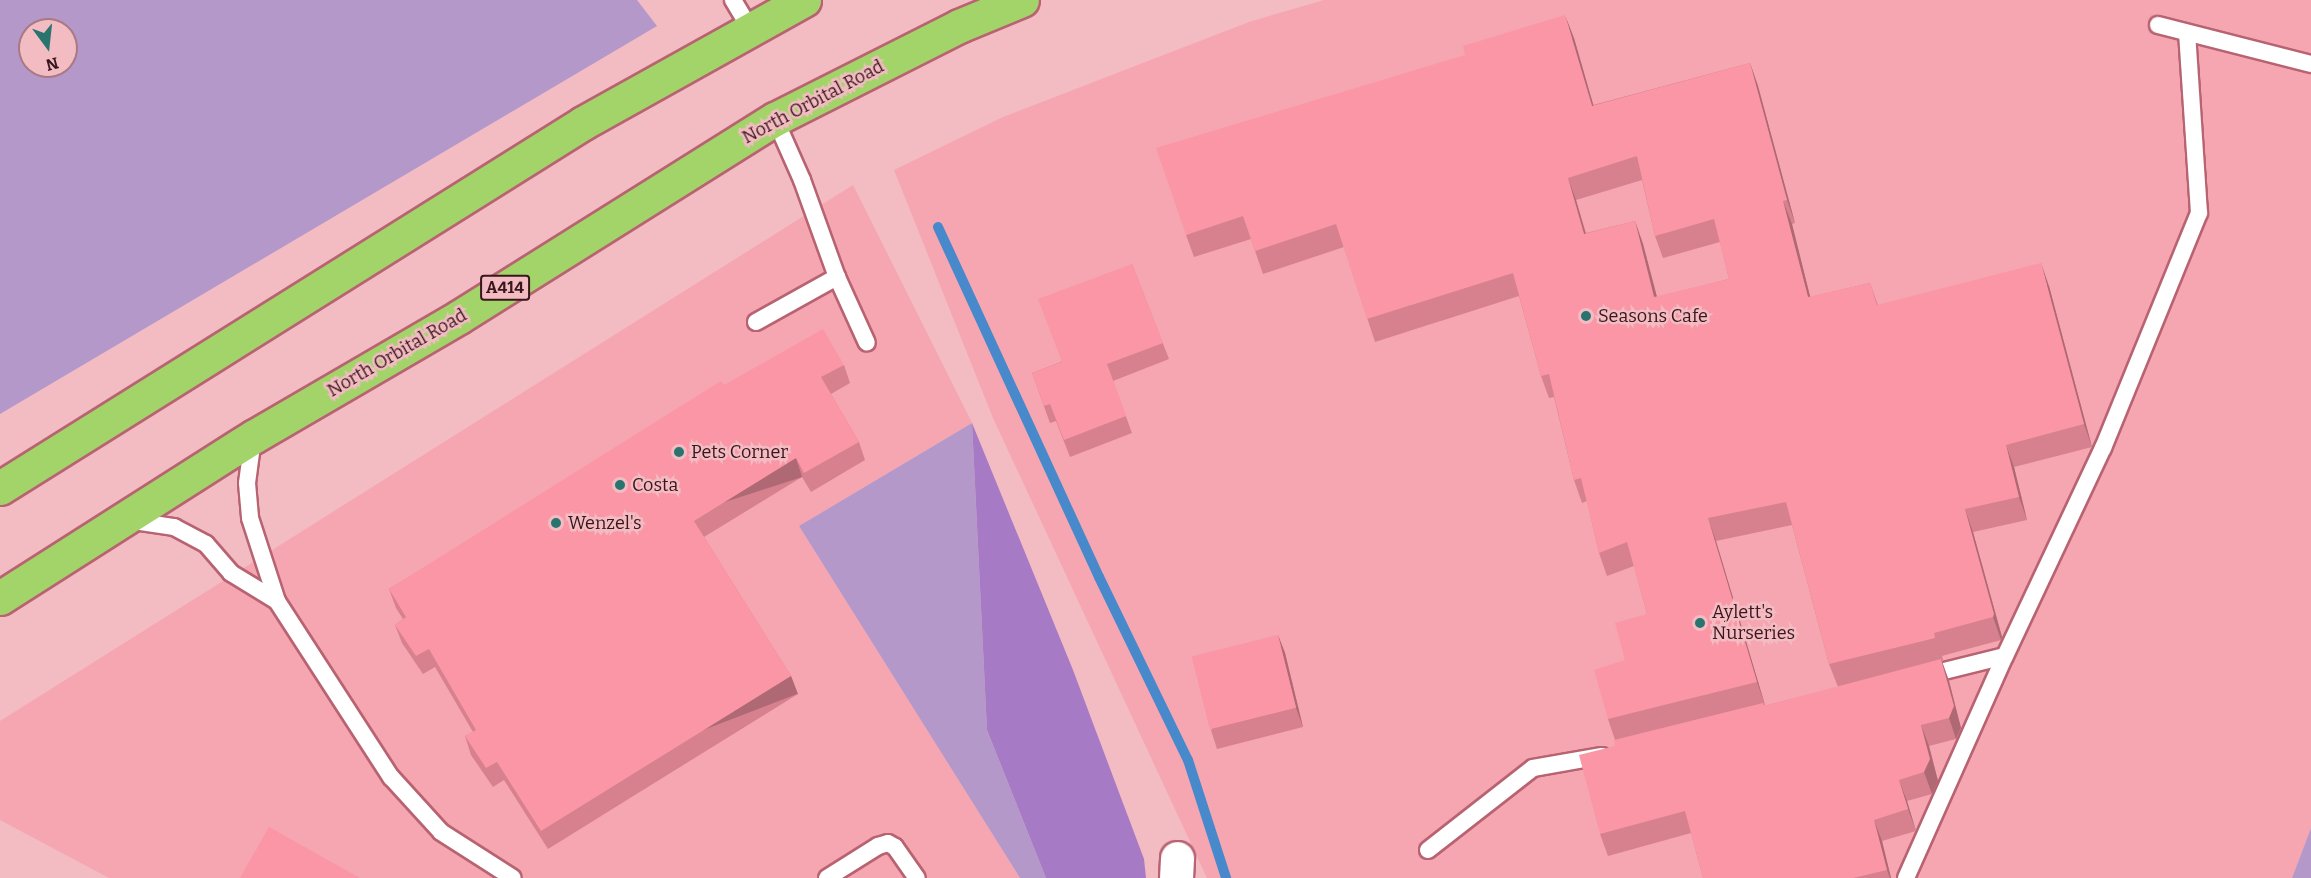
<!DOCTYPE html>
<html>
<head>
<meta charset="utf-8">
<style>
	body { margin:0 }
	#map { position:relative; width:2311px; height:878px; overflow:hidden; background:#f3bbc2; font-family:Bitter,serif }
	div>[style] { position:absolute }
	.built>* { inset:0; background:#f6a6b1 }
	.green>* { inset:0; background:#b598ca }
	.forest>* { inset:0; background:#a77ac6 }
	.stream>* { height:10px; margin:-5px; padding:0 5px; transform-origin:5px; border-radius:5px; background:#4889cb }
	.roads { filter:drop-shadow(2px 0 #b86371) drop-shadow(-2px 0 #b86371) drop-shadow(0 2px #b86371) drop-shadow(0 -2px #b86371) }
	.service>* { height:16px; margin:-8px; padding:0 8px; transform-origin:8px; border-radius:8px; background:#fff }
	.minor>* { height:33px; margin:-16.5px; padding:0 16.5px; transform-origin:16.5px; border-radius:16.5px; background:#fff }
	.trunk>* { height:33px; margin:-16.5px; padding:0 16.5px; transform-origin:16.5px; border-radius:16.5px; background:#a3d46a }
	.wall>* { inset:0; background:#d7818e }
	.shaded-wall>* { inset:0; background:#af6974; transform-origin:0 0 }
	.building>* { inset:0; background:#fa96a5; transform-origin:0 0 }
	.dots>* { width:16px; height:16px; translate:-50% -50%; box-sizing:border-box; border:3px solid #f3bbc2; border-radius:50% }
	span { translate:-50% -50%; white-space:nowrap; text-align:center; line-height:1.15; -webkit-text-stroke:5px #f3bbc2; paint-order:stroke }
	.shield-label span { padding:2px 4px; background:#f3bbc2; border:2px solid; border-radius:4px; -webkit-text-stroke-width:0 }
	.shield-label { font-size:16px; color:#38161c; font-weight:700 }
	.street-label { font-size:18px; color:#38161c }
	.poi-label { font-size:18px; color:#38161c }
	.left { translate:0 -50%; text-align:left }
	.north { position:absolute; left:18px; top:18px; width:60px; height:60px; box-sizing:border-box; background:#f3bbc2; border:2px solid #a87980; border-radius:50%; rotate:165deg; font-size:16px; font-weight:700; line-height:24px; text-align:center; color:#38161c }
	.north::after { content:''; display:block; margin:auto; width:21px; height:27px; background:#2a7470; clip-path:polygon(50% 0,100% 100%,50% 72%,0 100%) }
</style>
</head>
<body>
<div id="map">
	<div class="built">
		<i style="clip-path:polygon(1324px 0,2311px 0,2311px 828px,2292px 878px,1207px 878px,993px 418px,894px 170px,1003px 117px,1249px 22px)"></i>
		<i style="clip-path:polygon(853px 185px,972px 423px,799px 526px,1020px 878px,109px 878px,0 820px,0 721px)"></i>
	</div>
	<div class="green">
		<i style="clip-path:polygon(evenodd,0 0,637px 0,657px 26px,0 414px,0 0,30px 30px,66px 30px,66px 66px,30px 66px,30px 30px)"></i>
		<i style="clip-path:polygon(972px 423px,987px 730px,1046px 878px,1020px 878px,799px 526px)"></i>
		<i style="clip-path:polygon(2311px 828px,2311px 878px,2292px 878px)"></i>
	</div>
	<div class="forest">
		<i style="clip-path:polygon(972px 423px,1073px 670px,1144px 859px,1146px 878px,1046px 878px,987px 730px)"></i>
	</div>
	<div class="stream">
		<i style="left:938px;top:227px;width:385px;rotate:65.3deg"></i>
		<i style="left:1099px;top:577px;width:203px;rotate:64.1deg"></i>
		<i style="left:1188px;top:760px;width:124px;rotate:72.1deg"></i>
	</div>
	<div class="roads">
		<div class="service">
			<i style="left:733px;top:0;width:33px;rotate:59deg"></i>
			<i style="left:2158px;top:25px;width:158px;rotate:14.3deg"></i>
			<i style="left:775px;top:119px;width:67px;rotate:66.1deg"></i>
			<i style="left:802px;top:180px;width:103px;rotate:70.2deg"></i>
			<i style="left:837px;top:277px;width:72px;rotate:65.6deg"></i>
			<i style="left:756px;top:322px;width:93px;rotate:-29.1deg"></i>
			<i style="left:253px;top:438px;width:45px;rotate:97.6deg"></i>
			<i style="left:247px;top:483px;width:35px;rotate:85deg"></i>
			<i style="left:250px;top:518px;width:87px;rotate:72deg"></i>
			<i style="left:277px;top:601px;width:210px;rotate:57.1deg"></i>
			<i style="left:391px;top:777px;width:74px;rotate:47.7deg"></i>
			<i style="left:441px;top:832px;width:85px;rotate:32.6deg"></i>
			<i style="left:127px;top:520px;width:48px;rotate:8.5deg"></i>
			<i style="left:174px;top:527px;width:36px;rotate:28deg"></i>
			<i style="left:206px;top:544px;width:38px;rotate:49deg"></i>
			<i style="left:231px;top:573px;width:54px;rotate:31.3deg"></i>
			<i style="left:1924px;top:676px;width:83px;rotate:-13.9deg"></i>
			<i style="left:1428px;top:850px;width:133px;rotate:-38deg"></i>
			<i style="left:1533px;top:768px;width:70px;rotate:-9.9deg"></i>
			<i style="left:827px;top:878px;width:60px;rotate:-32.1deg"></i>
			<i style="left:878px;top:846px;width:10px;rotate:-17deg"></i>
			<i style="left:888px;top:843px;width:8px;rotate:30deg"></i>
			<i style="left:895px;top:847px;width:38px;rotate:55deg"></i>
			<i style="left:1906px;top:878px;width:243px;rotate:-66deg"></i>
			<i style="left:2005px;top:656px;width:230px;rotate:-64.8deg"></i>
			<i style="left:2103px;top:448px;width:254px;rotate:-67.8deg"></i>
			<i style="left:2199px;top:213px;width:180px;rotate:-93.8deg"></i>
		</div>
		<div class="minor">
			<i style="left:1176px;top:878px;width:20px;rotate:-87deg"></i>
		</div>
		<div class="trunk">
			<i style="left:0;top:488px;width:688px;rotate:-32.05deg"></i>
			<i style="left:583px;top:123px;width:253px;rotate:-29.1deg"></i>
			<i style="left:0;top:598px;width:300px;rotate:-32.5deg"></i>
			<i style="left:253px;top:437px;width:238px;rotate:-30.2deg"></i>
			<i style="left:459px;top:317px;width:373px;rotate:-32.1deg"></i>
			<i style="left:775px;top:119px;width:206px;rotate:-26.8deg"></i>
			<i style="left:959px;top:26px;width:68px;rotate:-22.4deg"></i>
		</div>
	</div>
	<div class="wall">
		<i style="clip-path:polygon(evenodd,1574px 38px,1593px 105px,1750px 63px,1758px 86px,1795px 223px,1792px 224px,1810px 297px,1870px 283px,1878px 305px,2049px 286px,2092px 447px,2014px 467px,2027px 520px,1973px 532px,2002px 637px,2001px 640px,1942px 656px,1943px 660px,1942px 661px,1949px 681px,1961px 728px,1956px 739px,1929px 746px,1938px 781px,1932px 794px,1907px 801px,1916px 831px,1882px 841px,1891px 878px,1703px 878px,1691px 833px,1608px 856px,1600px 834px,1615px 746px,1615px 740px,1608px 719px,1625px 660px,1647px 614px,1634px 566px,1607px 576px,1599px 553px,1587px 501px,1582px 503px,1574px 480px,1554px 397px,1549px 398px,1541px 376px,1519px 296px,1375px 342px,1344px 247px,1263px 274px,1251px 239px,1194px 257px,1186px 235px,1574px 38px,1642px 180px,1655px 236px,1663px 258px,1720px 242px,1729px 279px,1657px 297px,1643px 244px,1635px 221px,1586px 233px,1576px 200px,1642px 180px,1574px 38px,1792px 525px,1829px 664px,1838px 687px,1764px 706px,1764px 705px,1765px 705px,1716px 541px,1792px 525px)"></i>
		<i style="clip-path:polygon(1132px 264px,1169px 359px,1113px 381px,1132px 433px,1070px 457px,1056px 421px,1050px 423px,1032px 373px,1061px 362px)"></i>
		<i style="clip-path:polygon(844px 365px,850px 383px,831px 394px,859px 442px,865px 460px,811px 492px,802px 477px,704px 537px,791px 676px,798px 694px,548px 849px,504px 780px,493px 787px,471px 755px,465px 736px,473px 732px,435px 667px,423px 674px,402px 643px,395px 625px,403px 619px,396px 608px,389px 589px,724px 385px)"></i>
		<i style="clip-path:polygon(1278px 635px,1285px 653px,1303px 727px,1217px 749px,1211px 730px)"></i>
	</div>
	<div class="shaded-wall">
		<i style="clip-path:polygon(1565px 15px,1574px 38px,1600px 128px,1592px 106px)"></i>
		<i style="clip-path:polygon(1750px 63px,1758px 86px,1795px 223px,1787px 200px)"></i>
		<i style="clip-path:polygon(1568px 178px,1576px 200px,1592px 256px,1584px 234px)"></i>
		<i style="clip-path:polygon(1783px 201px,1792px 224px,1816px 320px,1808px 297px)"></i>
		<i style="clip-path:polygon(1635px 221px,1643px 244px,1663px 320px,1654px 297px)"></i>
		<i style="clip-path:polygon(2041px 263px,2049px 286px,2092px 447px,2084px 424px)"></i>
		<i style="clip-path:polygon(2006px 445px,2014px 467px,2027px 520px,2019px 497px)"></i>
		<i style="left:796px;top:458px;width:20px;height:120px;rotate:72deg"></i>
		<i style="clip-path:polygon(1965px 509px,1973px 532px,2002px 637px,2001px 640px,1993px 617px)"></i>
		<i style="clip-path:polygon(1708px 518px,1716px 541px,1765px 705px,1757px 682px)"></i>
		<i style="clip-path:polygon(1278px 635px,1285px 653px,1303px 727px,1296px 708px)"></i>
		<i style="clip-path:polygon(1941px 659px,1949px 681px,1961px 728px,1956px 739px,1949px 718px)"></i>
		<i style="left:791px;top:676px;width:19px;height:294px;rotate:69deg"></i>
		<i style="clip-path:polygon(1921px 725px,1929px 746px,1938px 781px,1932px 794px,1924px 772px)"></i>
		<i style="clip-path:polygon(1899px 780px,1907px 801px,1916px 831px,1908px 809px)"></i>
		<i style="clip-path:polygon(1874px 820px,1882px 841px,1891px 878px,1890px 878px,1887px 870px)"></i>
	</div>
	<div class="building">
		<i style="clip-path:polygon(evenodd,1565px 15px,1592px 106px,1750px 63px,1787px 200px,1783px 201px,1808px 297px,1870px 283px,1877px 305px,2041px 263px,2084px 424px,2006px 445px,2019px 497px,1965px 509px,1994px 614px,1993px 617px,1934px 633px,1935px 638px,1829px 664px,1786px 502px,1708px 518px,1757px 682px,1608px 719px,1594px 670px,1625px 660px,1615px 623px,1647px 614px,1627px 542px,1599px 553px,1581px 478px,1574px 480px,1549px 374px,1541px 376px,1513px 273px,1367px 319px,1336px 224px,1255px 251px,1243px 216px,1186px 235px,1156px 148px,1465px 55px,1463px 46px,1565px 15px,1637px 156px,1655px 236px,1714px 219px,1729px 279px,1654px 297px,1635px 221px,1584px 234px,1568px 178px,1637px 156px)"></i>
		<i style="clip-path:polygon(1132px 264px,1163px 343px,1107px 364px,1126px 416px,1064px 440px,1050px 404px,1044px 406px,1032px 373px,1062px 362px,1038px 299px)"></i>
		<i style="clip-path:polygon(823px 329px,844px 365px,821px 377px,859px 442px,804px 473px,796px 458px,694px 521px,791px 676px,541px 831px,497px 762px,486px 768px,465px 736px,476px 730px,429px 649px,416px 656px,395px 625px,406px 617px,389px 589px,721px 381px,724px 385px)"></i>
		<i style="left:1278px;top:635px;width:75px;height:89px;rotate:76deg"></i>
		<i style="clip-path:polygon(1941px 659px,1954px 706px,1949px 718px,1921px 725px,1930px 759px,1924px 772px,1899px 780px,1908px 809px,1874px 820px,1887px 870px,1853px 878px,1703px 878px,1685px 811px,1600px 834px,1579px 755px,1615px 746px,1614px 740px,1763px 703px,1764px 706px)"></i>
		<i style="clip-path:polygon(269px 827px,360px 878px,240px 878px)"></i>
	</div>
	<div class="dots">
		<i style="left:1586px;top:316px;background:#2a7470"></i>
		<i style="left:679px;top:452px;background:#2a7470"></i>
		<i style="left:620px;top:485px;background:#2a7470"></i>
		<i style="left:556px;top:523px;background:#2a7470"></i>
		<i style="left:1700px;top:623px;background:#2a7470"></i>
	</div>
	<div class="shield-label">
		<span style="left:505px;top:288px">A414</span>
	</div>
	<div class="street-label">
		<span style="left:813px;top:102px;rotate:-28deg">North Orbital Road</span>
		<span style="left:397px;top:353px;rotate:-30deg">North Orbital Road</span>
	</div>
	<div class="poi-label">
		<span class="left" style="left:1598px;top:316px">Seasons Cafe</span>
		<span class="left" style="left:691px;top:452px">Pets Corner</span>
		<span class="left" style="left:632px;top:485px">Costa</span>
		<span class="left" style="left:568px;top:523px">Wenzel's</span>
		<span class="left" style="left:1712px;top:623px">Aylett's<br>Nurseries</span>
	</div>
	<div class="north">N</div>
</div>
</body>
</html>
